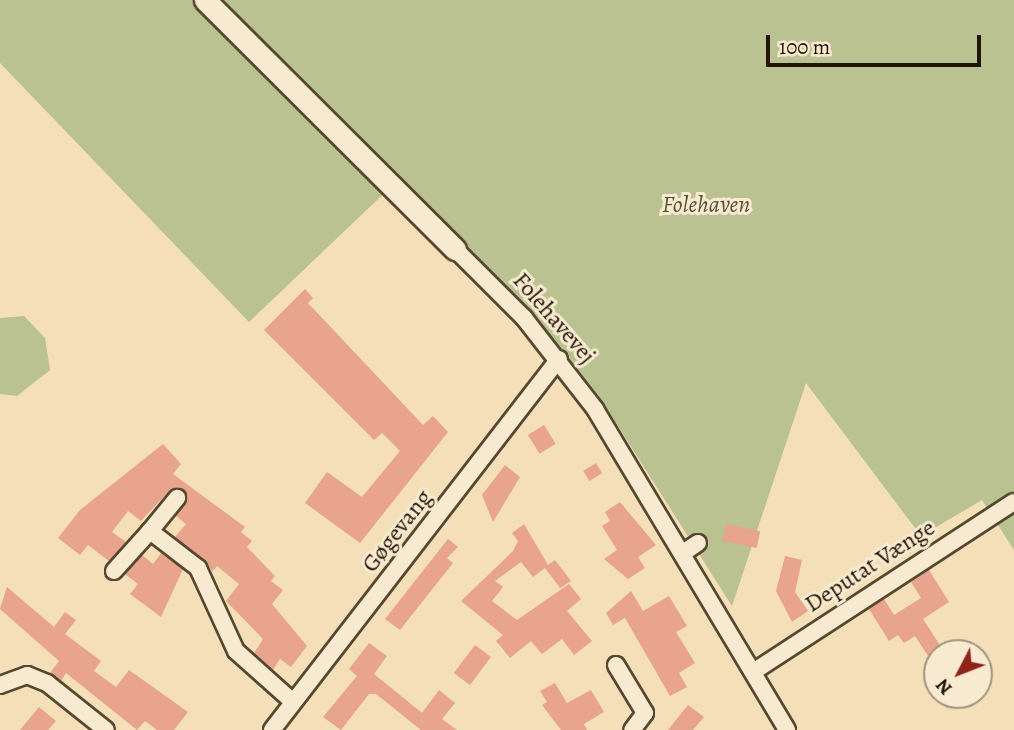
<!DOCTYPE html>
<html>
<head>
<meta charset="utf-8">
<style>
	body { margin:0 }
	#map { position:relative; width:1014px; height:730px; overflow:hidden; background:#f4dfb8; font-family:Alegreya,serif }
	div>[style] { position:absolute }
	.green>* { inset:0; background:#b9c290 }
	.building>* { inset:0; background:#e8a48d; transform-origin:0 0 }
	.roads { filter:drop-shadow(2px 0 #564830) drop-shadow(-2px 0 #564830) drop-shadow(0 2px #564830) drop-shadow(0 -2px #564830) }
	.minor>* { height:16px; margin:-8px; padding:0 8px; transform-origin:8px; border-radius:8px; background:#f8ead1 }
	.tertiary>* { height:21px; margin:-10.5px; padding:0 10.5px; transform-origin:10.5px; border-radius:10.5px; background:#f8ead1 }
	span { translate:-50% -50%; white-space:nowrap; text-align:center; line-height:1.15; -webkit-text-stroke:6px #f8ead1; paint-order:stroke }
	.park-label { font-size:24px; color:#575234; font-style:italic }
	.street-label { font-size:24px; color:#221503 }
	.north { position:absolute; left:923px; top:639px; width:70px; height:70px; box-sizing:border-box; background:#f8ead1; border:2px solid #a2957f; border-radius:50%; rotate:228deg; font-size:19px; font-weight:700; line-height:28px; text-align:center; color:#221503 }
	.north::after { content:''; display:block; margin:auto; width:24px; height:32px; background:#8f2418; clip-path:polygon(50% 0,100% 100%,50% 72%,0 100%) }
	.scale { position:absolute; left:766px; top:35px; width:215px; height:32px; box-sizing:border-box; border:4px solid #221503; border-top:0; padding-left:9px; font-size:21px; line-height:24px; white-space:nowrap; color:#221503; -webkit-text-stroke:5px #f8ead1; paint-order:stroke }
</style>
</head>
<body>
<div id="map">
	<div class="green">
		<i style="clip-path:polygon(0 0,1014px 0,1014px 550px,982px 500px,921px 536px,806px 383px,732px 606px,599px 396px,536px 318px,397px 181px,249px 322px,0 63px)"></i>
		<i style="clip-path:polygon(24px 316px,45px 338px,50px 370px,17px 396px,0 394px,0 318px)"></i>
	</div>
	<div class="building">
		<i style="clip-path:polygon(305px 289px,313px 298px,308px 303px,423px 425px,433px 416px,448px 432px,360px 543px,305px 503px,327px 472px,362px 497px,400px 451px,382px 433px,374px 440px,264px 330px)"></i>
		<i style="left:544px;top:425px;width:22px;height:19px;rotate:58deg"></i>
		<i style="clip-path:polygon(163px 444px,181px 464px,173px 474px,245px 527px,241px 532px,252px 541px,247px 547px,275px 576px,271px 581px,283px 590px,272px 604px,307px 646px,291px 667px,280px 659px,273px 670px,254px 653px,263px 639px,226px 601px,239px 584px,217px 566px,213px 571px,175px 537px,186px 524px,176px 516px,187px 500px,183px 490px,169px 491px,141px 521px,128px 511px,112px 532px,126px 542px,109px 561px,88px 545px,80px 555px,58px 538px,80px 510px)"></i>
		<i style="left:596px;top:463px;width:12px;height:15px;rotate:59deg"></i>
		<i style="clip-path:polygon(505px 465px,520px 477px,493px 522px,482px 495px)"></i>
		<i style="clip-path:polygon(620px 502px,656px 545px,638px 557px,645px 568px,628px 579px,604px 559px,617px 550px,602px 526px,610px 521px,605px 512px)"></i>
		<i style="clip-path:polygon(524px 524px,548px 565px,555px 560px,571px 581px,560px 588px,545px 568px,533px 577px,521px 562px,495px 581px,503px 587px,492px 601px,517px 620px,569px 584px,581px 599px,567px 611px,592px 641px,574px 655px,562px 639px,542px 654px,531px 641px,510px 658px,496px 641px,503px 635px,461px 601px,513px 551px,518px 541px,512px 533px)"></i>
		<i style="left:726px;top:524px;width:35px;height:17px;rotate:12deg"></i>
		<i style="clip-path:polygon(448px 539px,458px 547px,447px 558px,453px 563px,400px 630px,385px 619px)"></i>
		<i style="clip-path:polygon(161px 553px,183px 569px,161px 617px,130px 594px,138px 584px,125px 574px,142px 555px,153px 564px)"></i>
		<i style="clip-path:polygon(785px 556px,802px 560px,795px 592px,808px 611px,792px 622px,776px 591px)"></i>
		<i style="clip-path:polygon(929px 570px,949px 602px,923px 619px,945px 653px,937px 653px,937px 692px,924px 671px,934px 665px,915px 636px,904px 643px,898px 635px,889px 641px,869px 609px,884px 599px,894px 615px,921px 598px,911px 582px)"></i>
		<i style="clip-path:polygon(7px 587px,54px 627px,65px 612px,76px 620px,65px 634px,101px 661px,94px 671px,116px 687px,129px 670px,188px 712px,174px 730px,157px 730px,145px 721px,137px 730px,66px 673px,61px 681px,50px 673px,59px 661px,0 609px)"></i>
		<i style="clip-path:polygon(631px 591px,643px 611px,669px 596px,687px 626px,676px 632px,695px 663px,679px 673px,687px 687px,670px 696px,625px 618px,613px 625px,606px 613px)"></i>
		<i style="clip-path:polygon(369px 643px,387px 656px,374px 674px,422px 713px,439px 690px,455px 703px,442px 719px,457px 730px,421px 730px,376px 694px,369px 694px,341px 730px,323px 717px,357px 676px,349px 669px)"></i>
		<i style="left:475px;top:645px;width:20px;height:35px;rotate:37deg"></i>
		<i style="clip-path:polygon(555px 683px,567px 703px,591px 690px,604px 712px,584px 724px,587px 730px,561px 730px,542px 705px,547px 702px,540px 691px)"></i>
		<i style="clip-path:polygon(939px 695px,968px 695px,947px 708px)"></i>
		<i style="clip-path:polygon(688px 705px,704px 717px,693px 730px,668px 730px)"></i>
		<i style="clip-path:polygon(39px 707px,56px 721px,48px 730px,20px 730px)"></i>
	</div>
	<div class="roads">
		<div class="minor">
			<i style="left:455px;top:249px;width:98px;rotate:45deg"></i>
			<i style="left:524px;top:318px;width:115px;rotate:52deg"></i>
			<i style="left:595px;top:409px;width:374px;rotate:59.1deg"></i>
			<i style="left:150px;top:531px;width:43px;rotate:-50.7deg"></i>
			<i style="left:683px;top:553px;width:18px;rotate:-34deg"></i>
			<i style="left:114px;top:571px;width:54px;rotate:-48deg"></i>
			<i style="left:150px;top:531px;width:61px;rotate:37.6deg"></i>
			<i style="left:198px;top:568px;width:91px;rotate:65.4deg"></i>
			<i style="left:236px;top:651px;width:76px;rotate:41.8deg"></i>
			<i style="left:616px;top:665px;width:56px;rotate:58.9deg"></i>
			<i style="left:645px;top:713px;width:21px;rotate:127deg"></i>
			<i style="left:753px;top:672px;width:311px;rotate:-33.1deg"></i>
			<i style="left:0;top:685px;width:29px;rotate:-20deg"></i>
			<i style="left:27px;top:675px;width:22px;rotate:22deg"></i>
			<i style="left:47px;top:683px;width:75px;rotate:38.5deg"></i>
			<i style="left:272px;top:730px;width:469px;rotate:-52.3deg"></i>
		</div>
		<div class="tertiary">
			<i style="left:205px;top:0;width:353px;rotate:44.9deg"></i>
		</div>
	</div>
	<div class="park-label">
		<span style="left:706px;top:205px">Folehaven</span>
	</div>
	<div class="street-label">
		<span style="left:554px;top:318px;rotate:49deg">Folehavevej</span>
		<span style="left:397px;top:531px;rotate:-52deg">Gøgevang</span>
		<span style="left:870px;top:566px;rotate:-33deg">Deputat Vænge</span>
	</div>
	<div class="north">N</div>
	<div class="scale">100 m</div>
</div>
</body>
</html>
